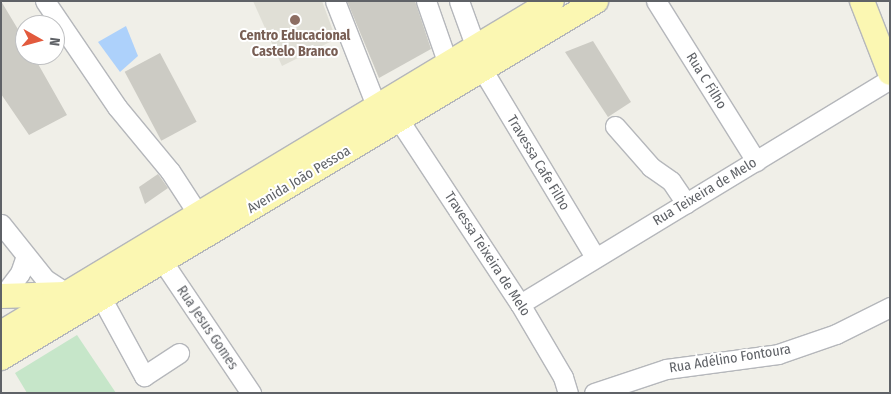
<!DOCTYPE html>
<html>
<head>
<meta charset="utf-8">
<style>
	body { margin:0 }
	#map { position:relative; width:891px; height:394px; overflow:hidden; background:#f0efe8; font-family:"Fira Sans Condensed",sans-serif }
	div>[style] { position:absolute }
	.education>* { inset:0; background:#e0dfd6 }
	.green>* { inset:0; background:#c6e6c9 }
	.water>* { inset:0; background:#add1fb }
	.building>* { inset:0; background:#cccbc4; transform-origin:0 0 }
	.roads { filter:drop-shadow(1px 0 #b5b7bb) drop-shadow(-1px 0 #b5b7bb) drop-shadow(0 1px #b5b7bb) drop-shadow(0 -1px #b5b7bb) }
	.minor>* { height:19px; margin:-9.5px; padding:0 9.5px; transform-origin:9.5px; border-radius:9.5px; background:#fff }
	.major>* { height:24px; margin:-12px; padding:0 12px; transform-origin:12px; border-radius:12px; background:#fbf7b2 }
	.dots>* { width:14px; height:14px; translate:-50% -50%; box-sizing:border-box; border:2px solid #fff; border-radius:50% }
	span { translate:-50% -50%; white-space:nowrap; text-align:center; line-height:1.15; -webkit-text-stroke:4px #fff; paint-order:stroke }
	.education-label { font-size:14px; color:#785e54; font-weight:700 }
	.street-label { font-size:14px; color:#5f6267 }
	.frame { position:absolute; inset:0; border:2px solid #5f6267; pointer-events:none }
	.north { position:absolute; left:15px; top:15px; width:50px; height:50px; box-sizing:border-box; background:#fff; border:1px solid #bfc0c2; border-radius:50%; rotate:97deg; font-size:14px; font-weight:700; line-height:20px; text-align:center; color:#5f6267 }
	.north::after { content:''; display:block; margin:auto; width:18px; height:22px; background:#e25a3d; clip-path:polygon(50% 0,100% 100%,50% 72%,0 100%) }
</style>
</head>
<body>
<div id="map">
	<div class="education">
		<i style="clip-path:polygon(253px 1px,322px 1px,336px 39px,282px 66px)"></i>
	</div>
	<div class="green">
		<i style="clip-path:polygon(77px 335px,116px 393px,27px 393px,15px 373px)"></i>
	</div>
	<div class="water">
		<i style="clip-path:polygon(126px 26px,138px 56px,120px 72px,98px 42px)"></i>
	</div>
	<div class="building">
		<i style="clip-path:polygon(1px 1px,25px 41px,25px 55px,33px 55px,67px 115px,29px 135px,1px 94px)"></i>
		<i style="clip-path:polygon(347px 1px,415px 1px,431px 49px,379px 78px)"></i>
		<i style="clip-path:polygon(593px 41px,631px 102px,608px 117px,565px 52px)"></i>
		<i style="left:160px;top:53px;width:78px;height:40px;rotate:62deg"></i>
		<i style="clip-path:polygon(158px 174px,168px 188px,145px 204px,139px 187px)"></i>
	</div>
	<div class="roads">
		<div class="minor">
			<i style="left:45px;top:1px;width:128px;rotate:55.8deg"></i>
			<i style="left:117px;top:107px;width:83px;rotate:50.4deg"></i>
			<i style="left:170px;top:171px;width:51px;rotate:56.9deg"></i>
			<i style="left:335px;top:1px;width:115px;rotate:68.6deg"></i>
			<i style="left:426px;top:1px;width:67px;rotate:70.8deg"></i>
			<i style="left:459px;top:1px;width:50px;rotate:70.1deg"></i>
			<i style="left:656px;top:1px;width:189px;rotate:58deg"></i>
			<i style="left:482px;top:69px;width:219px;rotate:59deg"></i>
			<i style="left:399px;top:120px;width:220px;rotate:56.7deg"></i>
			<i style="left:520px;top:304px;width:85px;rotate:59.5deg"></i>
			<i style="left:563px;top:377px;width:17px;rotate:73deg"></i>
			<i style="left:615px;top:126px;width:55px;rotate:48.7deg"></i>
			<i style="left:651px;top:167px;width:24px;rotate:35deg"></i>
			<i style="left:671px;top:181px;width:27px;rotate:56deg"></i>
			<i style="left:1px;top:224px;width:70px;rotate:51.3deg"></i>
			<i style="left:45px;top:279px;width:27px;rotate:33deg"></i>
			<i style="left:163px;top:262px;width:158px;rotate:56.1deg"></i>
			<i style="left:5px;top:293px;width:25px;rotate:-53deg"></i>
			<i style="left:20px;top:273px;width:18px;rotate:-71deg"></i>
			<i style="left:102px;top:299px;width:88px;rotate:61.4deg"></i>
			<i style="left:144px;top:376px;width:42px;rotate:-33.3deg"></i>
			<i style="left:520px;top:304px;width:433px;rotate:-31.3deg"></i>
			<i style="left:594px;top:393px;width:76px;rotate:-18.4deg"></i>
			<i style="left:666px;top:369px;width:113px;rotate:-7.6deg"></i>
			<i style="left:778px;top:354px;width:61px;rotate:-19deg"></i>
			<i style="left:836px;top:334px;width:60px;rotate:-26.6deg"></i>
		</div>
		<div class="major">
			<i style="left:862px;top:1px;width:77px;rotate:68.7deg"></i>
			<i style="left:1px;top:296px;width:65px;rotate:-1.8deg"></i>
			<i style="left:1px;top:333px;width:643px;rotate:-31.07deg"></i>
			<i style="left:1px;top:358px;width:694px;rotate:-30.96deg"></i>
		</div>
	</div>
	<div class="dots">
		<i style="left:295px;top:20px;background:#8d6e63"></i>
	</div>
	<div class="education-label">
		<span style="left:295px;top:44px">Centro Educacional<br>Castelo Branco</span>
	</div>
	<div class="street-label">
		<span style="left:706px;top:81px;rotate:58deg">Rua C Filho</span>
		<span style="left:538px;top:163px;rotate:59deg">Travessa Cafe Filho</span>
		<span style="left:299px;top:180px;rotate:-31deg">Avenida João Pessoa</span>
		<span style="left:705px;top:192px;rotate:-31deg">Rua Teixeira de Melo</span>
		<span style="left:487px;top:254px;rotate:57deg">Travessa Teixeira de Melo</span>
		<span style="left:207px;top:328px;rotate:56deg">Rua Jesus Gomes</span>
		<span style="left:730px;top:359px;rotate:-9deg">Rua Adélino Fontoura</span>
	</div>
	<div class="frame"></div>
	<div class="north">N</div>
</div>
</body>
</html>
